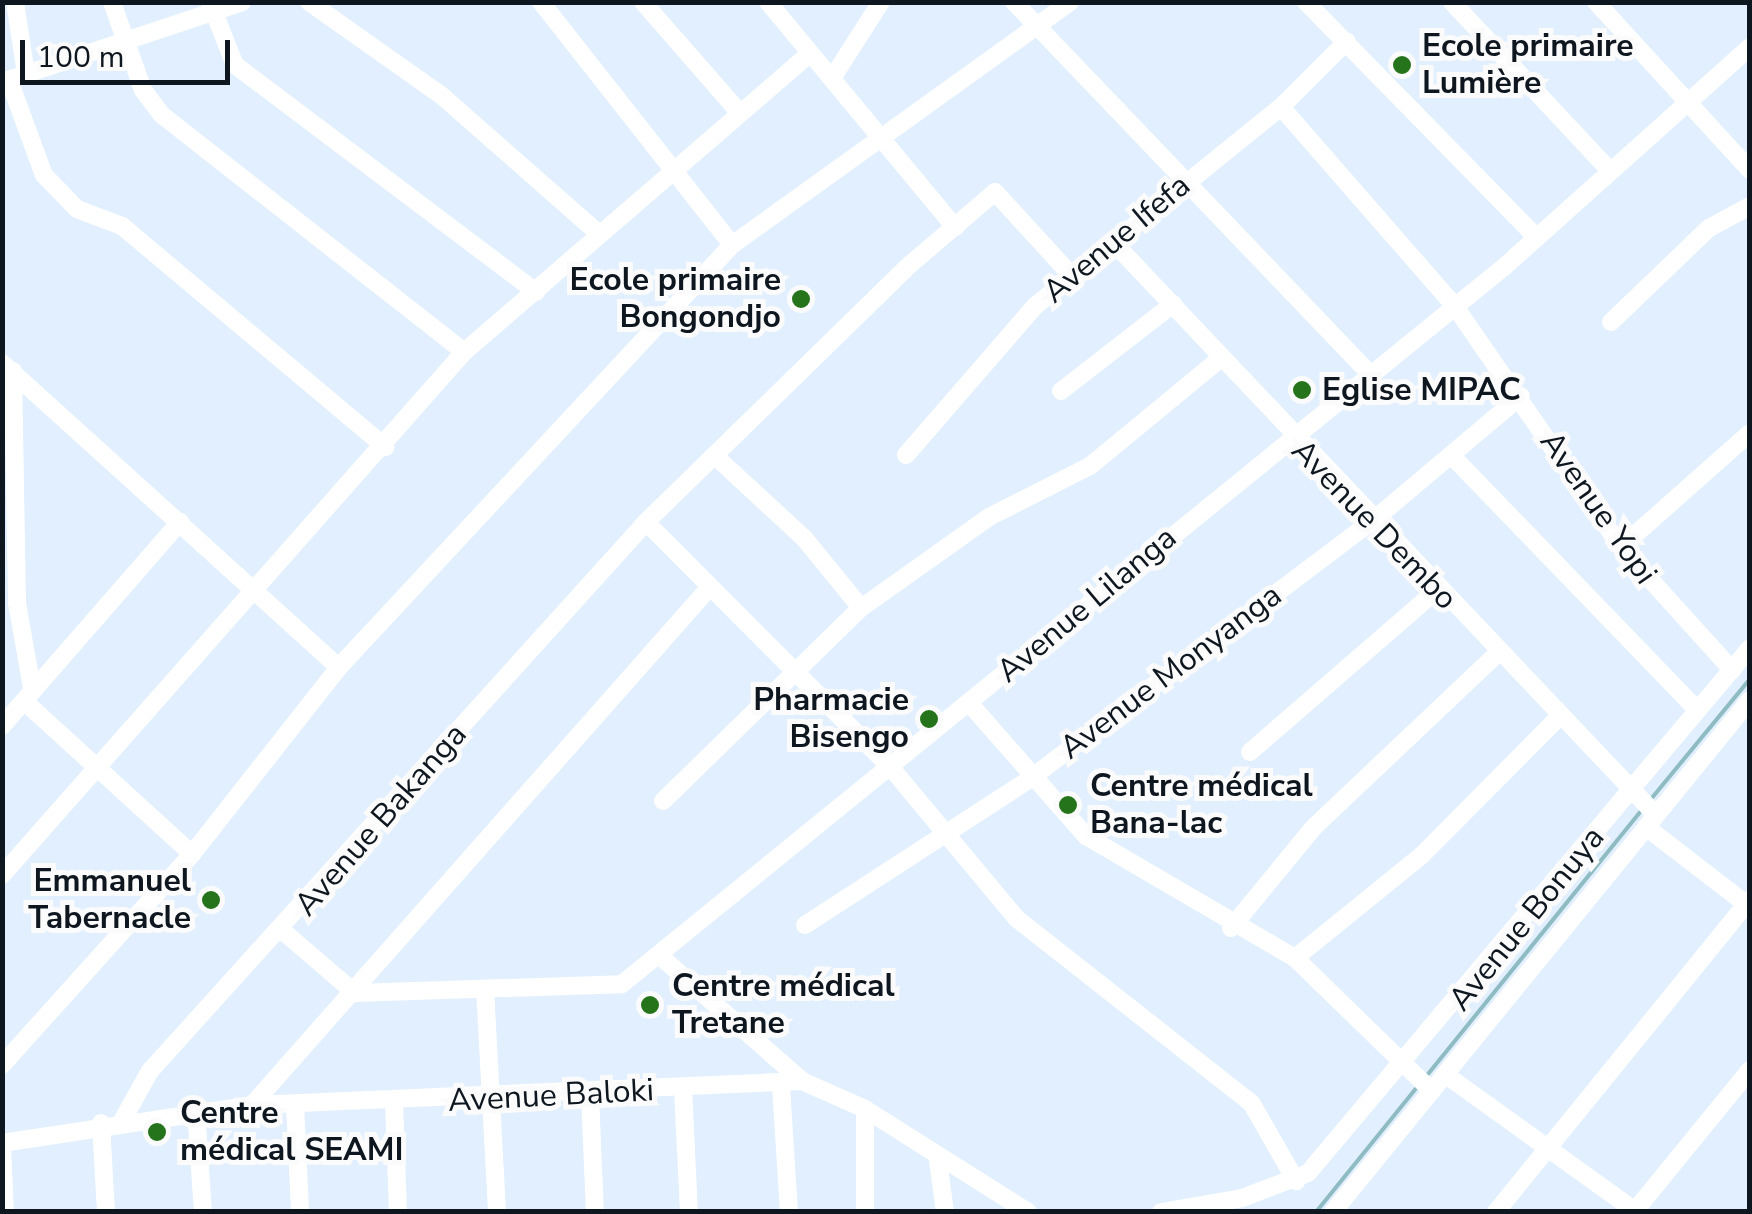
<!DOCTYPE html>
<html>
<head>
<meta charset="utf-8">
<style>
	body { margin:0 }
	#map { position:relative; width:1752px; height:1214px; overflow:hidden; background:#e1efff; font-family:"Nunito Sans",sans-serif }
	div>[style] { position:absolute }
	.stream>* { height:4px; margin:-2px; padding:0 2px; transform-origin:2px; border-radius:2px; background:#8fbcc2 }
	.minor>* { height:18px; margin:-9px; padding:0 9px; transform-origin:9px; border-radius:9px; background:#fff }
	.dots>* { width:28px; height:28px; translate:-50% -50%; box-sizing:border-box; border:5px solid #fbfbfb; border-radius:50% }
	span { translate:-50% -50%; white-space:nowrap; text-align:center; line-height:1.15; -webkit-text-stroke:10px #fbfbfb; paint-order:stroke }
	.poi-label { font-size:32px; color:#0e161f; font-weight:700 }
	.left { translate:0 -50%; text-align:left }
	.right { translate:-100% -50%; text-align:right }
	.street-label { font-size:32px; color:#0e161f }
	.frame { position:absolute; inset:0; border:5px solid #0e161f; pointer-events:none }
	.scale { position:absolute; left:20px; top:40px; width:210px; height:45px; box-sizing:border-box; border:5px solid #0e161f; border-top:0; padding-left:12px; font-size:30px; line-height:35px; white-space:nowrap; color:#0e161f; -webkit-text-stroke:8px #fbfbfb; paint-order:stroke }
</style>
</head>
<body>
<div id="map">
	<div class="stream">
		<i style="left:1651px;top:799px;width:156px;rotate:-50.5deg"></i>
		<i style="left:1424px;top:1079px;width:346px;rotate:-51deg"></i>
		<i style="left:1316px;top:1212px;width:162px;rotate:-51deg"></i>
	</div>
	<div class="minor">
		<i style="left:15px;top:2px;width:73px;rotate:81.3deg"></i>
		<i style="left:112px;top:2px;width:93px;rotate:70.6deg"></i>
		<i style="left:143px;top:90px;width:31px;rotate:53deg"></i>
		<i style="left:162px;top:115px;width:384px;rotate:38.1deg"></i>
		<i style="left:210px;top:2px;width:68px;rotate:68.4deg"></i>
		<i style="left:235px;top:65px;width:377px;rotate:37deg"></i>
		<i style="left:309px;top:2px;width:161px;rotate:35.2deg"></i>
		<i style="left:441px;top:95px;width:206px;rotate:41.3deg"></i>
		<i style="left:541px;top:2px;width:309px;rotate:51.8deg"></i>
		<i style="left:643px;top:2px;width:147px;rotate:48.9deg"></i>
		<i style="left:768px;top:2px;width:293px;rotate:50.3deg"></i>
		<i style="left:1014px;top:2px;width:513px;rotate:46.26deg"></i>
		<i style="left:1306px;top:2px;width:330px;rotate:45.6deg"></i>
		<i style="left:1452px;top:2px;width:231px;rotate:46.9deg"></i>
		<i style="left:1596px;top:2px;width:228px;rotate:47.5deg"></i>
		<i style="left:833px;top:77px;width:89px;rotate:-57.4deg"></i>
		<i style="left:9px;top:80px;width:101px;rotate:69.8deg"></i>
		<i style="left:44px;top:175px;width:47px;rotate:45.9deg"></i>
		<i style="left:77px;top:209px;width:48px;rotate:20.7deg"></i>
		<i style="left:122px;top:226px;width:344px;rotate:40deg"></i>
		<i style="left:2px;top:82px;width:253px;rotate:-18.4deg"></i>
		<i style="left:1281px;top:107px;width:263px;rotate:48.9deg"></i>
		<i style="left:1454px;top:305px;width:294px;rotate:55.4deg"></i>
		<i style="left:1621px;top:547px;width:166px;rotate:47.9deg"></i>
		<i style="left:1113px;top:242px;width:789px;rotate:46.54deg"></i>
		<i style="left:1611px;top:322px;width:136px;rotate:-43.8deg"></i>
		<i style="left:1709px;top:228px;width:47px;rotate:-28.2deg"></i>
		<i style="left:2px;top:363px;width:454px;rotate:42.1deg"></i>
		<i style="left:13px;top:371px;width:232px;rotate:89deg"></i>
		<i style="left:17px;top:603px;width:86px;rotate:80deg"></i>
		<i style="left:1061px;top:391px;width:142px;rotate:-37.8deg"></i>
		<i style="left:906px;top:455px;width:197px;rotate:-49.1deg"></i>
		<i style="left:1035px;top:306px;width:316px;rotate:-39deg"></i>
		<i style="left:1281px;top:107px;width:93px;rotate:-45deg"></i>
		<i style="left:715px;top:456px;width:121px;rotate:42.7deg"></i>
		<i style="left:804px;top:538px;width:90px;rotate:50.8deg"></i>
		<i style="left:1452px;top:456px;width:351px;rotate:46deg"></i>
		<i style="left:646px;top:522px;width:349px;rotate:45.1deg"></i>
		<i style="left:892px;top:769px;width:194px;rotate:50.2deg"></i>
		<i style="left:1016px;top:918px;width:300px;rotate:38.2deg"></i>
		<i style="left:1252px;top:1104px;width:89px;rotate:60.3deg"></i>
		<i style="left:1621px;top:547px;width:172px;rotate:-41.5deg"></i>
		<i style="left:25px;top:702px;width:226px;rotate:42.3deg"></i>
		<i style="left:970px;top:704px;width:176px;rotate:48.7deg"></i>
		<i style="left:1086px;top:836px;width:242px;rotate:30.3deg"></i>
		<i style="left:1295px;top:958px;width:191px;rotate:44.2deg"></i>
		<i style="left:2px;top:726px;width:271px;rotate:-48.9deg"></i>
		<i style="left:1250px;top:752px;width:247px;rotate:-40.9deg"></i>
		<i style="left:663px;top:801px;width:277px;rotate:-44.3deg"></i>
		<i style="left:861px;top:608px;width:157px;rotate:-35.4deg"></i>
		<i style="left:989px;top:517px;width:113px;rotate:-26.8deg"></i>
		<i style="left:1090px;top:466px;width:171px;rotate:-39.5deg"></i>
		<i style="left:1646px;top:827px;width:131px;rotate:37.6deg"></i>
		<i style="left:2px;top:875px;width:698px;rotate:-48.54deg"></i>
		<i style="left:464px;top:352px;width:457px;rotate:-40.8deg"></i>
		<i style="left:805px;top:925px;width:270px;rotate:-33deg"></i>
		<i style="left:1031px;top:778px;width:424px;rotate:-37deg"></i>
		<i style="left:1370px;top:523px;width:197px;rotate:-40.1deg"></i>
		<i style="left:1231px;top:928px;width:131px;rotate:-50.6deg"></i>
		<i style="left:1314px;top:827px;width:252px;rotate:-43.4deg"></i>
		<i style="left:284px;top:932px;width:94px;rotate:40.7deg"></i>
		<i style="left:355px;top:993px;width:267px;rotate:-1.9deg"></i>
		<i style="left:622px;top:984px;width:1137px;rotate:-39.11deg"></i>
		<i style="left:1504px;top:267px;width:330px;rotate:-41.8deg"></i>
		<i style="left:661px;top:957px;width:188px;rotate:41.3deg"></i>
		<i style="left:802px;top:1081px;width:69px;rotate:24deg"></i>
		<i style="left:865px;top:1109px;width:193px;rotate:32.3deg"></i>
		<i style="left:1295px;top:958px;width:164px;rotate:-39deg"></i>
		<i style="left:1422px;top:855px;width:196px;rotate:-45.2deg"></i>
		<i style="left:485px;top:989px;width:223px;rotate:86.9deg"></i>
		<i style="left:2px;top:1065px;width:284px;rotate:-48deg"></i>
		<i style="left:192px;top:854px;width:238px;rotate:-51.8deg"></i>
		<i style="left:339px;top:667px;width:577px;rotate:-47.04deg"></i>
		<i style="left:732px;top:245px;width:416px;rotate:-35.7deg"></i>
		<i style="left:1446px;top:1075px;width:235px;rotate:35.7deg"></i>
		<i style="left:781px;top:1086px;width:126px;rotate:86.4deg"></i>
		<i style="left:683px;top:1090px;width:122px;rotate:87.2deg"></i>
		<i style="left:590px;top:1095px;width:117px;rotate:87.6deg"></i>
		<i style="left:394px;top:1103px;width:109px;rotate:87.9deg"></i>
		<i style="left:295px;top:1104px;width:108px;rotate:87.3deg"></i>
		<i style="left:252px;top:1105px;width:691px;rotate:-48.52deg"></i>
		<i style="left:865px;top:1109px;width:103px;rotate:90deg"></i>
		<i style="left:196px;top:1110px;width:102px;rotate:86.1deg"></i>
		<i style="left:122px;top:1121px;width:57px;rotate:-60.8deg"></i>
		<i style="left:150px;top:1071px;width:740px;rotate:-47.9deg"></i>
		<i style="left:646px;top:522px;width:363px;rotate:-44.3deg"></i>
		<i style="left:906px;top:268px;width:117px;rotate:-40.5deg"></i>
		<i style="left:995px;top:192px;width:114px;rotate:47.5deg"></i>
		<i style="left:101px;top:1123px;width:89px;rotate:86.8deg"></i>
		<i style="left:2px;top:1143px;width:253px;rotate:-8.6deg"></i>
		<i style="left:252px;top:1105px;width:551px;rotate:-2.5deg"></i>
		<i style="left:2px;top:1147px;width:65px;rotate:87.4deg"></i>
		<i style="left:938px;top:1161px;width:51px;rotate:82.2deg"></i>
		<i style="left:1161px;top:1212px;width:82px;rotate:-9.8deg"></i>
		<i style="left:1242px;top:1198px;width:71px;rotate:-20.7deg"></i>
		<i style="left:1308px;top:1173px;width:686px;rotate:-49.91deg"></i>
		<i style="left:1333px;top:1212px;width:660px;rotate:-50.84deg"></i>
		<i style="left:1496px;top:1212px;width:403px;rotate:-50.9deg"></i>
		<i style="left:1634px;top:1212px;width:183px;rotate:-50.8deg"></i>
	</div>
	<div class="dots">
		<i style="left:1402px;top:65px;background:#25731a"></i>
		<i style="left:801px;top:299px;background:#25731a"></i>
		<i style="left:1302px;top:390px;background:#25731a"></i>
		<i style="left:929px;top:719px;background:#25731a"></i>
		<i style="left:1068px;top:805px;background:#25731a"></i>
		<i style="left:211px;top:900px;background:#25731a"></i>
		<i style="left:650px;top:1005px;background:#25731a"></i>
		<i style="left:157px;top:1132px;background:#25731a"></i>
	</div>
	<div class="poi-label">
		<span class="left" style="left:1422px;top:65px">Ecole primaire<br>Lumière</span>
		<span class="right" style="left:781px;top:299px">Ecole primaire<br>Bongondjo</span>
		<span class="left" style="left:1322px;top:390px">Eglise MIPAC</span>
		<span class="right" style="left:909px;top:719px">Pharmacie<br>Bisengo</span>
		<span class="left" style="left:1090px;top:805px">Centre médical<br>Bana-lac</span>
		<span class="right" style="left:191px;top:900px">Emmanuel<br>Tabernacle</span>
		<span class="left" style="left:672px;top:1005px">Centre médical<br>Tretane</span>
		<span class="left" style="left:180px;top:1132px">Centre<br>médical SEAMI</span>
	</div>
	<div class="street-label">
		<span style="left:1117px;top:239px;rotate:-40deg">Avenue Ifefa</span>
		<span style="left:1598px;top:508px;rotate:55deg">Avenue Yopi</span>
		<span style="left:1374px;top:525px;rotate:46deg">Avenue Dembo</span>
		<span style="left:1087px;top:605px;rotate:-40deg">Avenue Lilanga</span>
		<span style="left:1171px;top:672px;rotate:-37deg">Avenue Monyanga</span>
		<span style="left:381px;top:820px;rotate:-49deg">Avenue Bakanga</span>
		<span style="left:1527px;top:919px;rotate:-51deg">Avenue Bonuya</span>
		<span style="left:551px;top:1096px;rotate:-3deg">Avenue Baloki</span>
	</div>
	<div class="frame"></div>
	<div class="scale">100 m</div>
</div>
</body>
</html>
